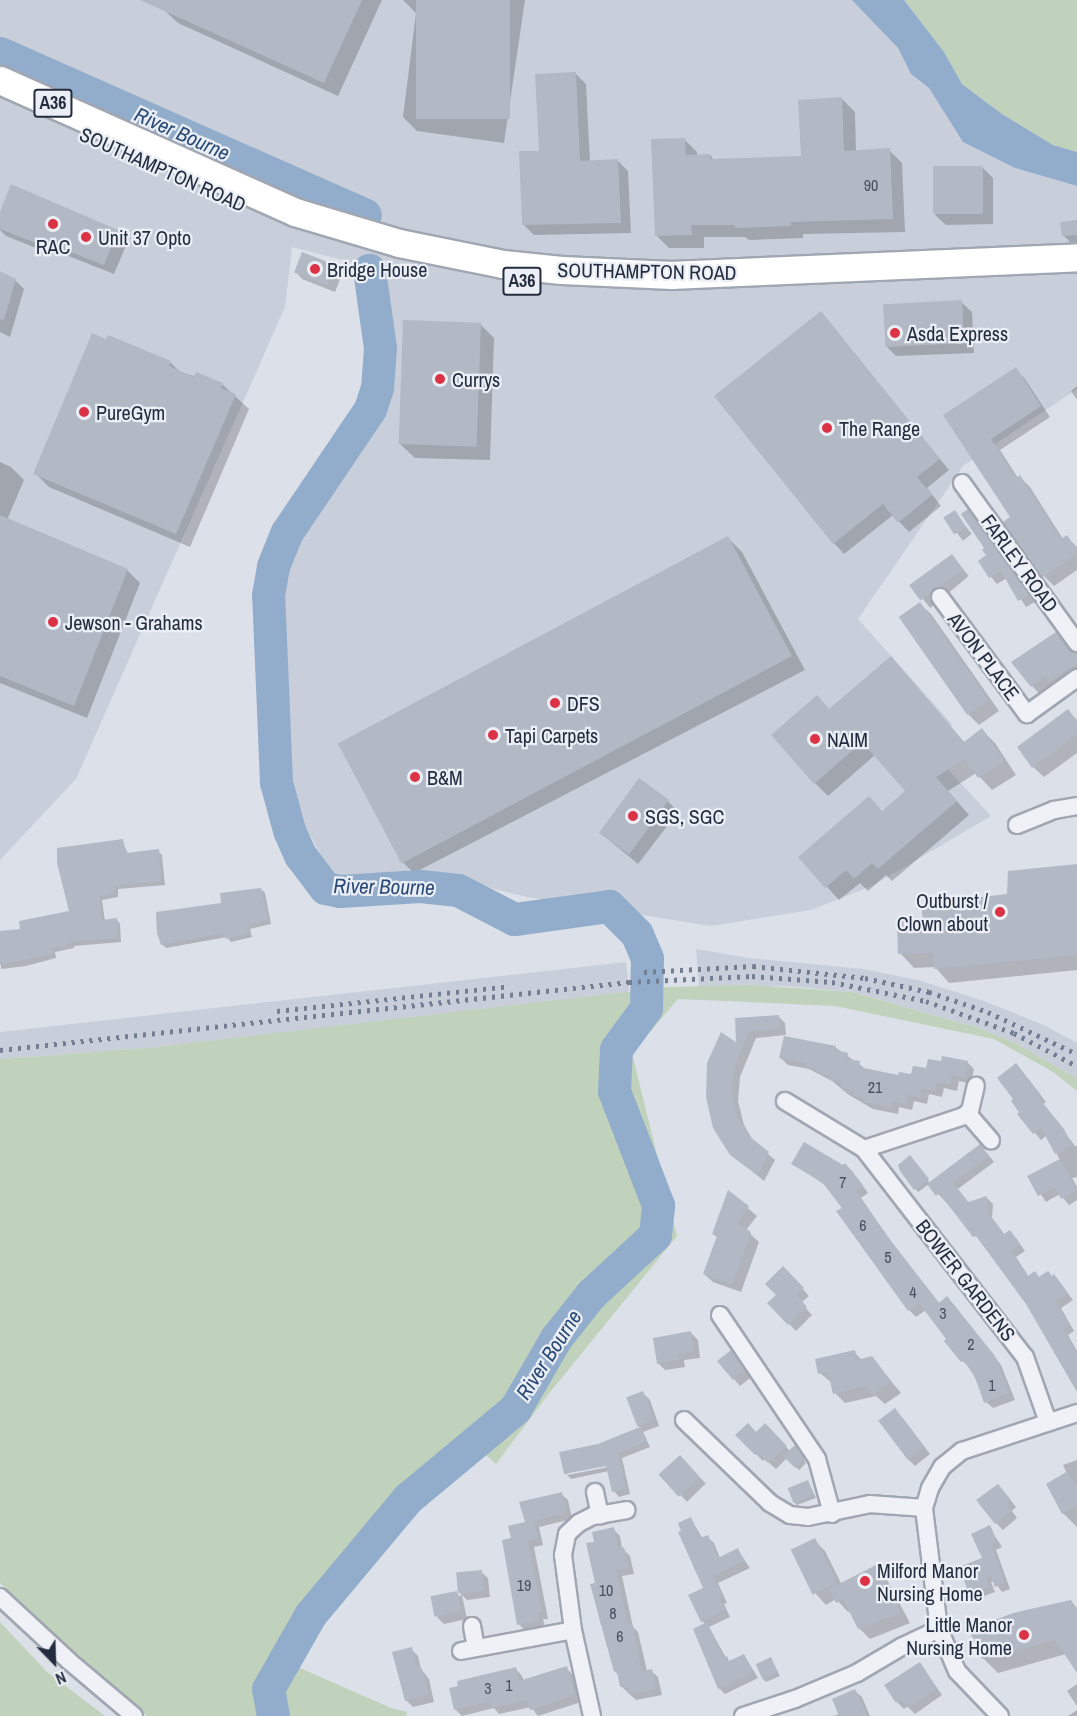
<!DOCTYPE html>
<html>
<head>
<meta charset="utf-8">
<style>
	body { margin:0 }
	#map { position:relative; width:1077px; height:1716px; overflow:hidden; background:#dce0e8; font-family:"Archivo Narrow",sans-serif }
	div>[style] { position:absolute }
	.built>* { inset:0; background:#c9cfda }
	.green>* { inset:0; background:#c1d2bc }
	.water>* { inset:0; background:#92adcc }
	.shadow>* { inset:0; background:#0003; transform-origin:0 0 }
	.river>* { height:33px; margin:-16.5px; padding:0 16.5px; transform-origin:16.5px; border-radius:16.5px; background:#92adcc }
	.building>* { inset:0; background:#b2b9c5; transform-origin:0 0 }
	.roads { filter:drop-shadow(2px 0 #a1a7b2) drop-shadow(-2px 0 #a1a7b2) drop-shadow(0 2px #a1a7b2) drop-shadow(0 -2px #a1a7b2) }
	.minor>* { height:16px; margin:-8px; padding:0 8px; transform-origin:8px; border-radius:8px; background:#eff1f6 }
	.trunk>* { height:27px; margin:-13.5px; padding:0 13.5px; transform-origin:13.5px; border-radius:13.5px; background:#fff }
	.rail>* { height:4.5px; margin-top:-2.25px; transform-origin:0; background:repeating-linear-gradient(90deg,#747e93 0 3px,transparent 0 9px) }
	.dots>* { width:16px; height:16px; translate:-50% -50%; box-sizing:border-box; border:3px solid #ebeff5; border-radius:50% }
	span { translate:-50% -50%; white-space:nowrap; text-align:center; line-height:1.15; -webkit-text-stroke:4.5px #ebeff5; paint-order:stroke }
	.number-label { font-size:16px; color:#485060 }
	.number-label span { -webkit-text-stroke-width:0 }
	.shield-label span { padding:2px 4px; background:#ebeff5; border:2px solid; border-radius:4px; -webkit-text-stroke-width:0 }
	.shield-label { font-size:18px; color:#242d3f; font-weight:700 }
	.street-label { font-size:20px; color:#242d3f }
	.poi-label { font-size:20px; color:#242d3f }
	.left { translate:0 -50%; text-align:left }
	.right { translate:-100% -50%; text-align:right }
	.water-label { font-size:21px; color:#2a4a77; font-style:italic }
	.north { position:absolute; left:24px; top:1632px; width:60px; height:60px; -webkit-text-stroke:4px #ebeff5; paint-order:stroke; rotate:157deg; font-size:16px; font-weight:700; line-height:24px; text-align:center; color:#242d3f }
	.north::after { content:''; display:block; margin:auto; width:21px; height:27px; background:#242d3f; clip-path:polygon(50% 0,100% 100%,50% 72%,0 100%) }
</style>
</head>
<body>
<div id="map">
	<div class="built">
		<i style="clip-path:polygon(0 0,852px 0,859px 5px,898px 48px,911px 74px,929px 88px,944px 111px,1015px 168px,1077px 186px,1077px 389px,964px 465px,858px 619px,952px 724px,930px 750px,991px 816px,874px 885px,811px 910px,711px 926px,527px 897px,425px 872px,333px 878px,283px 784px,277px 667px,278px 566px,374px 412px,387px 368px,378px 269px,292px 247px,285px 307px,76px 779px,0 860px)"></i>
		<i style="clip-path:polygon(696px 949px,749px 958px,863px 969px,918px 980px,984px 1001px,1044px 1025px,1077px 1043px,1077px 1078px,1015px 1043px,979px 1028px,853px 992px,785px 986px,699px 987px)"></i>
		<i style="clip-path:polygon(626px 962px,629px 990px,627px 994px,147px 1048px,0 1059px,0 1032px)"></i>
	</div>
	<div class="green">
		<i style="clip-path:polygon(904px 0,1077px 0,1077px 152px,1053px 145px,1002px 114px,962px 84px,944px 52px)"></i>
		<i style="clip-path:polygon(750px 985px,852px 992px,979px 1028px,1015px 1043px,1077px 1078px,1077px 1091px,1053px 1072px,994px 1039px,835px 1006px,678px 999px,632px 1053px,677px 1236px,547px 1396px,496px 1464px,465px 1436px,367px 1528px,275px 1657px,391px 1708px,407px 1712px,406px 1716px,147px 1716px,88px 1673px,30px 1610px,0 1583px,0 1059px,147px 1048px,669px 987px)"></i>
		<i style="clip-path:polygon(0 1622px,47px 1672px,105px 1716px,0 1716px)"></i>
	</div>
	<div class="water">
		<i style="clip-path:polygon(852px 0,904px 0,944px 52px,962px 84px,1002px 114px,1053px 145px,1077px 152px,1077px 186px,1015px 168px,963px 142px,929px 88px,911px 74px,898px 48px)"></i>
	</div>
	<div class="shadow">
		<i style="clip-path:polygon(168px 0,382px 0,338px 96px,178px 23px,163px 9px)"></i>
		<i style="clip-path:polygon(403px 0,525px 0,504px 143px,417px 131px,403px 117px,416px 13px)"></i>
		<i style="clip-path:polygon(575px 73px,586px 84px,590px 162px,617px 160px,628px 171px,631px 233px,534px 235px,523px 224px,540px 153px)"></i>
		<i style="clip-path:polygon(842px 99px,855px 112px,856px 152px,889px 150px,902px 163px,905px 232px,803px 234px,803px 238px,749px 240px,745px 237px,704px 237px,704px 248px,669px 248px,656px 235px,684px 139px,697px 152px,697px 156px,710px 155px,714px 160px,802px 158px)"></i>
		<i style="clip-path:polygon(982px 167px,993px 178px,993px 224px,946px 225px,935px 215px)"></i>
		<i style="clip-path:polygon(0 216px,117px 231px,128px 241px,114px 274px,48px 248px,46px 252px,6px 236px,0 230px)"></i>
		<i style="clip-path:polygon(1077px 222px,1077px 242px,1070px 242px,1063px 235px)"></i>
		<i style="clip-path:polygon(303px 254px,335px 267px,342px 274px,335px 292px,302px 279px,296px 272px)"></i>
		<i style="clip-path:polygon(0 273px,15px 280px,24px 289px,10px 337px,0 332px)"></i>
		<i style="clip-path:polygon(961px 302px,972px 312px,974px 353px,896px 356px,886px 346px)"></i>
		<i style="clip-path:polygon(821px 313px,949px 470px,927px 488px,941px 506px,909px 532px,893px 515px,844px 554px,834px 543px)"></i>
		<i style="clip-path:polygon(480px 324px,494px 338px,490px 460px,415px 458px,400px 444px)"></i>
		<i style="clip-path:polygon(170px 362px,180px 372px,222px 384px,249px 409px,190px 547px,49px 487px,35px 473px)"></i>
		<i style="clip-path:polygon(1015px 369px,1025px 379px,1050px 417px,1000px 450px,1018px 478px,1020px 477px,1030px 487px,1063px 539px,1067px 537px,1077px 547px,1077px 570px,1054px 586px,1044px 576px,1012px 517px,945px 415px)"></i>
		<i style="clip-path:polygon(1077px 386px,1077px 400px,1071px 391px)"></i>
		<i style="clip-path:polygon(0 462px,11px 467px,24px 480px,7px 520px,127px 570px,140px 583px,87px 718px,0 683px)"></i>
		<i style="clip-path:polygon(968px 511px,975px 518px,1035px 602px,1026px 607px,1007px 578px,997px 584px,991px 577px,980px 561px,988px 556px,986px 548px)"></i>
		<i style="left:954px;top:512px;width:28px;height:11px;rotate:51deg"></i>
		<i style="clip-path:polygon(728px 538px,742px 552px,805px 670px,414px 873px,399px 859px)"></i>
		<i style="left:952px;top:556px;width:26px;height:50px;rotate:50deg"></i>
		<i style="clip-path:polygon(920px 604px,931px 614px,999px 711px,979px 725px,969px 715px)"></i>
		<i style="clip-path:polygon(1056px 634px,1074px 654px,1077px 653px,1077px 680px,1042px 696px,1032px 686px)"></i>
		<i style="clip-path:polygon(903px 671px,965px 743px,982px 730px,995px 743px,1016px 775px,992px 790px,976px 773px,948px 791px,969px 815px,892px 881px,886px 875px,868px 891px,860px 883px,839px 900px,800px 857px,883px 812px,907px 791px,875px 755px,828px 796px,815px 783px,830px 710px)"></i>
		<i style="clip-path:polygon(1068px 711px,1077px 720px,1077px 753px,1044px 777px,1033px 767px)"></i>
		<i style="clip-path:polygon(668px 801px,678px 812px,638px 864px,599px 832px)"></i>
		<i style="clip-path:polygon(122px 840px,128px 854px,158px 851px,162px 855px,165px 885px,118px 889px,118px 897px,102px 900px,105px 921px,116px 919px,120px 924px,121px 942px,74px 946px,74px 948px,55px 952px,56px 958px,26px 966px,1px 969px,0 933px,21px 931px,71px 912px)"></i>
		<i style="clip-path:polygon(1077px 865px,1077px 970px,949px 983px,935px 967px,914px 968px,900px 953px,925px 921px,1009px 895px)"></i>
		<i style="clip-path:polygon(261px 889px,265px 893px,271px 924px,250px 929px,252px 937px,231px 942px,227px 937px,166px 948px,162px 944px,222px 904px)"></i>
		<i style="clip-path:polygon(778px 1016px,785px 1023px,786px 1035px,756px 1038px,740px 1077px,738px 1101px,744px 1125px,754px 1142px,775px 1160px,764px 1181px,731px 1154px,714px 1126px,738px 1045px,736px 1019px)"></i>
		<i style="clip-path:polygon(835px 1047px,867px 1070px,899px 1077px,967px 1062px,974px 1069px,971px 1084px,959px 1081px,957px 1091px,944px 1088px,942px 1097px,929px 1094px,927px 1104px,914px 1101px,912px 1110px,899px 1107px,898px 1114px,873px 1109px,849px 1095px,832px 1081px,809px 1069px,788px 1065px,781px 1058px)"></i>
		<i style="clip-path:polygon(1016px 1065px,1046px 1102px,1043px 1104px,1075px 1146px,1077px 1146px,1077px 1177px,1072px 1178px,1077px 1187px,1077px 1200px,1069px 1205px,1060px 1194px,1046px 1202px,1029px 1177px,1060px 1160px,1047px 1135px,1041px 1140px,1019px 1114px,1021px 1112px)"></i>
		<i style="clip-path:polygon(986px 1152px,994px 1162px,958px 1189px,969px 1203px,987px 1198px,993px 1204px,992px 1218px,1005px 1235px,1016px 1238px,1025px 1251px,1016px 1257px,1029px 1277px,1035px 1273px,1040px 1278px,1054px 1276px,1073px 1300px,1061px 1308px,1074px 1331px,1068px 1335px,1077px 1351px,1077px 1387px,1028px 1304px,982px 1241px,929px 1184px,918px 1192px,901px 1170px,912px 1160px,930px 1183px)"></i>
		<i style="clip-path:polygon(793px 1164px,845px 1165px,852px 1171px,868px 1193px,861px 1198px,894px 1246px,940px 1304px,954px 1305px,1001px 1365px,1015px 1400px,993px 1408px,986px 1402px,970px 1367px,962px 1361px,926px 1310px,916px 1317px,909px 1310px,828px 1187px)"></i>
		<i style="clip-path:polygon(729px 1192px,757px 1216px,746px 1230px,759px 1242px,741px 1292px,713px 1282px,704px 1274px,718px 1238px,713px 1234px)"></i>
		<i style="clip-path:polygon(783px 1268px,809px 1296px,801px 1303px,812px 1315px,796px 1331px,769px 1303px,778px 1295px)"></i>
		<i style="clip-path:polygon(691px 1333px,698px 1340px,700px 1358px,684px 1360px,685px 1367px,665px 1370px,658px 1363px)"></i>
		<i style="clip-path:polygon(730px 1352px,750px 1378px,740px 1386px,734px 1379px)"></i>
		<i style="clip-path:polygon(854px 1352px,862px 1360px,872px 1358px,901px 1393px,885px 1404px,876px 1396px,845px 1403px,835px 1393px,832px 1383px,820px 1373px)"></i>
		<i style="clip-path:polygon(evenodd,643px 1393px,650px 1400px,659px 1426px,643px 1432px,650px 1447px,622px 1458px,630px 1494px,619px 1497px,614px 1491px,609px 1471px,571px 1479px,565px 1473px,599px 1446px,641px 1428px,637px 1425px,643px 1393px,613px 1463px,614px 1466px,567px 1475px,567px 1472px,613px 1463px)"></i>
		<i style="clip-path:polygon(902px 1417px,930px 1454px,915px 1466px,908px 1459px)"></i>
		<i style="clip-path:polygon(765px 1425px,790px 1451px,797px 1450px,806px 1463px,799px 1470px,787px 1458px,776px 1469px,765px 1459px,763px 1461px,737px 1435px,756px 1434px)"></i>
		<i style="left:680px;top:1457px;width:37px;height:26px;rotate:46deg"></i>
		<i style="clip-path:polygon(1077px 1460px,1077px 1527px,1063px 1513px,1067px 1474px,1063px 1465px)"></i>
		<i style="clip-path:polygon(808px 1482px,816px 1498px,797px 1505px,794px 1502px)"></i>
		<i style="clip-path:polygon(1004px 1492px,1016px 1507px,1012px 1511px,1017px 1518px,1003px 1530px,996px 1523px)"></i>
		<i style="clip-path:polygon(561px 1494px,568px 1500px,572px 1519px,539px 1527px,543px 1545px,534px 1547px,548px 1619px,543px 1619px,545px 1627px,525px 1631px,519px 1624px,512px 1539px,527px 1523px)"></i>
		<i style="clip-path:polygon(691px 1519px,703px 1539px,707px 1537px,714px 1543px,720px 1558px,738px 1550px,750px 1568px,718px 1583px,727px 1603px,724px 1604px,730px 1617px,709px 1627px,726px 1658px,730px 1662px,744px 1655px,758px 1678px,725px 1694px,719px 1688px,705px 1624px,702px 1621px,705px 1589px)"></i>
		<i style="clip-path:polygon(989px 1527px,1002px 1547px,996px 1550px,1010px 1589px,1002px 1592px,994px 1581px,991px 1582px,995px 1592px,976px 1599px,971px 1594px,961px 1567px,984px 1559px)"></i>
		<i style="clip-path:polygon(613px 1529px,620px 1536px,622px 1548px,630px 1556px,634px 1574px,622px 1576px,633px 1627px,638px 1632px,647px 1671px,651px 1671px,658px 1677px,662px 1695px,636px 1700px,621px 1686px,619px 1676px,615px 1671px,605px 1630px,601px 1625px,592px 1585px,596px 1584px,596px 1543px)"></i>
		<i style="clip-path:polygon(814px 1540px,825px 1551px,842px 1585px,876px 1567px,886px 1578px,910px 1623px,870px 1639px,859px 1628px,851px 1611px,848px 1612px,836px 1599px,826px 1605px,816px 1594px)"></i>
		<i style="clip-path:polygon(481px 1572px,488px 1578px,490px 1597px,467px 1600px,462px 1595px,467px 1619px,444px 1624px,437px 1617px,456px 1593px,461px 1597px,458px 1574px)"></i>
		<i style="clip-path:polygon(1071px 1602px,1077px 1608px,1077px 1670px,1066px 1654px,998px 1673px,983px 1658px)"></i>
		<i style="clip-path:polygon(411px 1649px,418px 1656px,421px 1669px,429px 1679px,434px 1702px,413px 1707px,406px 1700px)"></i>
		<i style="clip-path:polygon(770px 1658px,780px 1676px,766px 1682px,763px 1679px)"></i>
		<i style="clip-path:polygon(920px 1664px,942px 1695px,915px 1714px,907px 1706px,904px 1709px,897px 1702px)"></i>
		<i style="clip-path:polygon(566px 1668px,573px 1675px,581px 1702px,538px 1716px,531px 1707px,499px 1714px,494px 1708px,462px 1716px,455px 1709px,516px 1669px,522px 1676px,524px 1681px)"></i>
		<i style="clip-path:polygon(1077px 1684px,1077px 1706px,1067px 1691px)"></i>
		<i style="clip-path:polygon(855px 1691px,862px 1697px,870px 1716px,833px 1716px,840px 1714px)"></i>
		<i style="clip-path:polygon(1077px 1710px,1077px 1716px,1068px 1716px)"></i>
	</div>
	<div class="river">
		<i style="left:0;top:53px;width:399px;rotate:23.9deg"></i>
		<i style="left:273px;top:1716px;width:27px;rotate:-100deg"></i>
		<i style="left:268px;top:1689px;width:85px;rotate:-60.4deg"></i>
		<i style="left:310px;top:1615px;width:153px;rotate:-50.1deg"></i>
		<i style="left:408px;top:1498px;width:139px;rotate:-39.8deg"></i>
		<i style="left:515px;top:1409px;width:82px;rotate:-60deg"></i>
		<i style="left:556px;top:1338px;width:56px;rotate:-51.5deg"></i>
		<i style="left:591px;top:1294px;width:87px;rotate:-42.7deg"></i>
		<i style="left:655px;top:1235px;width:30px;rotate:-84deg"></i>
		<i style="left:658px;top:1205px;width:122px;rotate:-111.1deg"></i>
		<i style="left:614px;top:1091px;width:42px;rotate:-87.3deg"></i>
		<i style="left:616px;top:1049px;width:51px;rotate:-53.8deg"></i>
		<i style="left:646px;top:1008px;width:50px;rotate:-88.9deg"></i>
		<i style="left:647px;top:958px;width:26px;rotate:-113deg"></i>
		<i style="left:637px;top:934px;width:40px;rotate:-135deg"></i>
		<i style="left:609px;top:906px;width:96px;rotate:172.2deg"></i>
		<i style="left:514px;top:919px;width:63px;rotate:-152.6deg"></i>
		<i style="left:458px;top:890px;width:38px;rotate:-174deg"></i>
		<i style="left:420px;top:886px;width:80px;rotate:176.4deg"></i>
		<i style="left:340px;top:891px;width:15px;rotate:-169deg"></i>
		<i style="left:325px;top:888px;width:41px;rotate:-127.1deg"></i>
		<i style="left:300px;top:855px;width:27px;rotate:-114deg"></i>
		<i style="left:289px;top:830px;width:50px;rotate:-105.2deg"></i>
		<i style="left:276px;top:782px;width:187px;rotate:-92.4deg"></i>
		<i style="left:268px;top:595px;width:29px;rotate:-80deg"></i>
		<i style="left:273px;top:566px;width:37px;rotate:-68deg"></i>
		<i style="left:287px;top:532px;width:148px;rotate:-56deg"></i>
		<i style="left:370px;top:409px;width:22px;rotate:-72deg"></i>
		<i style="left:377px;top:388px;width:40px;rotate:-85.7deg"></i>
		<i style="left:380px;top:348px;width:79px;rotate:-98deg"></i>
	</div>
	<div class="building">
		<i style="clip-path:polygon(140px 0,362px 0,324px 83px)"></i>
		<i style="left:416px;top:0;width:94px;height:119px"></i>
		<i style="clip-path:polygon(576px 72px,580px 161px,618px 159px,621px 223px,522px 225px,519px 151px,539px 151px,535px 74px)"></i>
		<i style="clip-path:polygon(842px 97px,844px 151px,890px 148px,893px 219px,791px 222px,791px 226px,735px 228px,734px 225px,691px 225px,692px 235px,655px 236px,651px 139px,685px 138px,686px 155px,710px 154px,710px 159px,801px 156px,798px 100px)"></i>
		<i style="left:983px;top:166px;width:48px;height:50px;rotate:90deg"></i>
		<i style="clip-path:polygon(11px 184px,118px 230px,104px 265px,38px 239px,36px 243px,0 229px,0 212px)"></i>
		<i style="clip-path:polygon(1077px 220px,1077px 235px,1062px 236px,1060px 222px)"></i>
		<i style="left:302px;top:252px;width:36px;height:22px;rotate:21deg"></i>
		<i style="clip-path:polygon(0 271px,16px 279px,4px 320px,0 319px)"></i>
		<i style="left:962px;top:300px;width:43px;height:79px;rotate:87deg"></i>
		<i style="clip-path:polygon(821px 311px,940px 459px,917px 477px,932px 495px,898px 523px,883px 504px,833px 544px,714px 396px)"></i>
		<i style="left:403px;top:320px;width:78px;height:124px;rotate:2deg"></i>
		<i style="clip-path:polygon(92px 333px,106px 339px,108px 335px,171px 361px,169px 366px,194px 377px,196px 372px,223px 383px,221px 388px,236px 394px,176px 534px,33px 474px)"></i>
		<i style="clip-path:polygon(1016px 367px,1041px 406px,991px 439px,1016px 478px,1020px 475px,1061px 539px,1067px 535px,1077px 550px,1077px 554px,1043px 577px,1003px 522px,1010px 517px,943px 415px)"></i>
		<i style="clip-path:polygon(968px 509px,1029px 595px,1018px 601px,1001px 571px,989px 578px,978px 561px,986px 555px,982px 550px,984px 548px,961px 514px)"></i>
		<i style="left:955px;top:510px;width:20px;height:14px;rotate:57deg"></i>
		<i style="clip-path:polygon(0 515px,128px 569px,74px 706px,0 676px)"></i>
		<i style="left:728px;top:536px;width:136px;height:442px;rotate:62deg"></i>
		<i style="left:952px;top:554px;width:19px;height:53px;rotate:54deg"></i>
		<i style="left:920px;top:602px;width:120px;height:26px;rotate:55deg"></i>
		<i style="clip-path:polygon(1056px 632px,1069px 650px,1077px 653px,1077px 664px,1050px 681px,1046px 675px,1031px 687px,1011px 662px)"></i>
		<i style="clip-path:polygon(891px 656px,964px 742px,982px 728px,1004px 761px,978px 778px,965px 759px,936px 777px,957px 801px,878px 869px,872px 863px,854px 879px,846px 870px,825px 888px,798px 857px,869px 796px,882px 811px,905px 791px,862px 742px,814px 784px,771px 735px,817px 695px,829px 709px)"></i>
		<i style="clip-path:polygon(1068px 709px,1077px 721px,1077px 734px,1032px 768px,1017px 747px)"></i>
		<i style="left:639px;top:778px;width:37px;height:68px;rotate:36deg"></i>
		<i style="clip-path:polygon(123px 839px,126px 853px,159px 849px,161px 881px,114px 886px,115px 893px,99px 896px,102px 920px,117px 918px,118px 938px,70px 942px,71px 944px,52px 948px,53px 954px,0 965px,0 931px,20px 929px,19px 921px,69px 911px,57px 863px,57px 848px)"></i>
		<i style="clip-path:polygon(1077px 864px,1077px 955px,934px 969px,934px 953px,898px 954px,897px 921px,923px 920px,921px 904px,1007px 894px,1008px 871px)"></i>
		<i style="clip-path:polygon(261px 888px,268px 920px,247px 925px,249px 933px,226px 939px,224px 933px,161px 945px,157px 933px,156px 912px,221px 903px,220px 893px)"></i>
		<i style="clip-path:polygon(779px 1015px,780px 1029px,749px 1031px,733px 1070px,732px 1093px,737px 1117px,749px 1136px,769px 1152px,757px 1175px,730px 1155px,713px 1128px,706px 1097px,707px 1063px,721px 1032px,736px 1042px,735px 1018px)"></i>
		<i style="clip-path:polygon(784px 1036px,836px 1046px,835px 1050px,848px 1053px,847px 1059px,860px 1061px,859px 1067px,898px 1075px,899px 1072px,911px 1074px,913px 1066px,926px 1068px,928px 1059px,941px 1061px,942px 1056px,968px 1061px,965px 1078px,952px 1075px,950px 1085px,937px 1083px,935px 1091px,922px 1088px,920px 1098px,907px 1095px,905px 1104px,892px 1101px,891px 1108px,865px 1102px,866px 1099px,853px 1096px,854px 1091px,841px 1088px,842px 1082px,829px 1080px,830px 1076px,817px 1073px,818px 1069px,805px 1067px,805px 1063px,779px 1058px)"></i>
		<i style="clip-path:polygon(1016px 1063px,1041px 1095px,1038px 1097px,1064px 1129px,1072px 1145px,1055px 1154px,1041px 1128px,1033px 1134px,1017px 1114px,1019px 1112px,1011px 1101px,1013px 1099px,997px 1078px)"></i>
		<i style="clip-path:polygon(804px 1142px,843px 1165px,845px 1163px,863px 1185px,856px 1191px,888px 1237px,939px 1303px,947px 1296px,995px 1356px,1009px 1393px,984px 1403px,975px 1377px,963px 1360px,961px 1362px,944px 1341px,946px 1339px,919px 1303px,908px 1311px,836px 1211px,842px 1208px,822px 1182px,791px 1164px)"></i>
		<i style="clip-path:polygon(980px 1144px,989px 1156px,953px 1183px,968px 1202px,987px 1196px,987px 1211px,1004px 1234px,1010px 1230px,1020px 1244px,1011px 1251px,1028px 1276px,1035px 1271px,1039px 1277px,1048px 1271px,1052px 1276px,1054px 1274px,1068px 1293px,1056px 1302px,1070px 1325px,1063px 1329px,1077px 1353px,1077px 1392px,1026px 1304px,976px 1236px,973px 1237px,939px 1193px,936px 1196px,927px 1184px)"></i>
		<i style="clip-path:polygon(910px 1155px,929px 1179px,914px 1190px,900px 1171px,898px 1165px)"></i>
		<i style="clip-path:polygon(1060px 1159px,1077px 1191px,1061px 1199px,1055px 1187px,1038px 1196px,1027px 1176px)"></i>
		<i style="clip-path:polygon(728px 1190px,749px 1206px,737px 1223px,751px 1232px,732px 1285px,703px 1274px,717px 1236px,712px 1234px)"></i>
		<i style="clip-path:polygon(783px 1266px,804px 1288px,796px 1295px,807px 1307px,788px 1325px,767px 1303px,776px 1295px,765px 1284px)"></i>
		<i style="clip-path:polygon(691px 1331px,694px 1351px,678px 1354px,679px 1360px,657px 1364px,653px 1338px)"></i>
		<i style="clip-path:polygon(731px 1350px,744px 1370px,733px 1380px,717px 1361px)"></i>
		<i style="clip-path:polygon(855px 1350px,857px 1360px,872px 1356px,891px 1381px,873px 1395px,866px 1386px,833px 1394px,828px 1372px,818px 1374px,815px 1359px)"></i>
		<i style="left:643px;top:1391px;width:31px;height:18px;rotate:69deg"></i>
		<i style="left:895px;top:1408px;width:49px;height:21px;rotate:53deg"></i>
		<i style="clip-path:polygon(748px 1423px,756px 1432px,765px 1423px,787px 1446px,768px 1463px,758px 1453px,755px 1455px,735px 1435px)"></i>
		<i style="clip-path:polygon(640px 1427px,646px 1442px,618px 1453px,626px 1489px,612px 1492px,606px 1466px,564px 1474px,559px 1452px,598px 1444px)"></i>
		<i style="clip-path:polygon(795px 1445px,805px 1459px,795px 1468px,783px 1456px)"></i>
		<i style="left:680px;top:1455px;width:30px;height:29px;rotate:48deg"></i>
		<i style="clip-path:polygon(1068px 1471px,1077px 1487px,1077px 1506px,1062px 1514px,1046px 1484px)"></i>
		<i style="left:808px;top:1480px;width:16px;height:22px;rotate:68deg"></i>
		<i style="clip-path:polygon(998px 1484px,1011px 1500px,1006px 1504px,1012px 1511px,995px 1524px,976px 1500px)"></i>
		<i style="clip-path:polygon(562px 1492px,567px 1513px,533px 1521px,538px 1538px,528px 1541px,542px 1612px,538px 1613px,539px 1621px,517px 1625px,502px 1540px,511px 1538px,508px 1526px,525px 1522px,519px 1502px)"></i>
		<i style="clip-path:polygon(691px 1517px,700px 1538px,708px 1535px,718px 1558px,738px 1548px,744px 1561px,713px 1576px,722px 1596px,719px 1598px,725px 1610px,701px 1622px,688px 1595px,703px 1588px,678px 1532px,681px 1531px,678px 1523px)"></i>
		<i style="clip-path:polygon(990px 1525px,997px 1541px,991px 1544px,1005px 1583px,995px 1587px,990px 1575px,986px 1576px,990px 1587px,969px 1594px,959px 1567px,982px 1558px,971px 1534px)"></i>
		<i style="clip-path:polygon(614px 1527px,618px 1549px,624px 1547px,628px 1568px,616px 1570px,628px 1625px,632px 1624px,642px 1671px,652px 1669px,656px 1689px,628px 1694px,627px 1686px,620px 1687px,617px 1671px,614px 1672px,590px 1584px,595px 1583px,586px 1543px,594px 1542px,592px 1532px)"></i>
		<i style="left:815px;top:1538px;width:50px;height:27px;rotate:64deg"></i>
		<i style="clip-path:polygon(876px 1565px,901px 1613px,858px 1629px,843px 1599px,836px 1603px,829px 1589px)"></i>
		<i style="left:482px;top:1570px;width:21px;height:26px;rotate:85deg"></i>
		<i style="left:457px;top:1591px;width:21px;height:27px;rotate:79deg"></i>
		<i style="clip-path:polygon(1071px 1600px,1077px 1609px,1077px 1673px,1055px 1640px,982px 1659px,969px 1630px,1013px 1613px)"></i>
		<i style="clip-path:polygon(707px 1622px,724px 1658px,727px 1656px,729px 1661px,744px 1654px,753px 1672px,718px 1689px,693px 1629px)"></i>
		<i style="clip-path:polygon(412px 1647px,416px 1666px,419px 1665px,423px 1671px,428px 1695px,405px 1701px,392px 1652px)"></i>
		<i style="left:771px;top:1657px;width:17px;height:17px;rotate:65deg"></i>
		<i style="clip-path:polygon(920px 1662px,937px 1688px,907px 1708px,901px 1699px,896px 1703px,884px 1685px)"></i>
		<i style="clip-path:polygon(567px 1666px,575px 1695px,530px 1710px,527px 1700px,491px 1708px,490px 1701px,454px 1710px,449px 1688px,458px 1686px,457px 1681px,516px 1667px,519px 1681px)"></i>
		<i style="clip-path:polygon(855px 1689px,867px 1716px,839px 1716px,832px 1699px)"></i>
	</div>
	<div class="roads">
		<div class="minor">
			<i style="left:962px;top:483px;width:197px;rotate:54.3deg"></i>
			<i style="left:940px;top:597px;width:146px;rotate:53.4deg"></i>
			<i style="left:1027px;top:714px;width:62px;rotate:-35.8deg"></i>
			<i style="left:1017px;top:825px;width:40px;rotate:-22deg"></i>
			<i style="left:1054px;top:810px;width:23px;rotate:-10deg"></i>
			<i style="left:785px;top:1101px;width:92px;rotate:31.3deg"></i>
			<i style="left:864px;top:1149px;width:263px;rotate:52.3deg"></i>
			<i style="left:1025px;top:1357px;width:69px;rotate:70.5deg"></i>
			<i style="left:968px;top:1114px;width:35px;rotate:49deg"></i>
			<i style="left:864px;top:1149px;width:105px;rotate:-18.3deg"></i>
			<i style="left:964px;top:1116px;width:8px;rotate:-40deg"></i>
			<i style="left:970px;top:1111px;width:26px;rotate:-77deg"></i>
			<i style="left:720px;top:1315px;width:174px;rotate:56deg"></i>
			<i style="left:817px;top:1459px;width:57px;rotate:74.7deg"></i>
			<i style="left:684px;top:1420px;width:120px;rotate:44deg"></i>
			<i style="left:770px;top:1503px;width:23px;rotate:31deg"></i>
			<i style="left:790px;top:1515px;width:18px;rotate:6deg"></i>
			<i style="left:808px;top:1517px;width:63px;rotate:-11.8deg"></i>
			<i style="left:870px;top:1504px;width:54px;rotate:4.2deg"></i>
			<i style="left:595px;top:1492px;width:24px;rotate:78deg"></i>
			<i style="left:0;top:1597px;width:94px;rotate:42.8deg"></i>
			<i style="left:69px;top:1661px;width:85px;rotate:40.2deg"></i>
			<i style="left:472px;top:1626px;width:22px;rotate:80deg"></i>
			<i style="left:461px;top:1651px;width:114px;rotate:-10.6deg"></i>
			<i style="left:592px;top:1716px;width:88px;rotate:-102.5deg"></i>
			<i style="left:573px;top:1630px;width:76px;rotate:-97.6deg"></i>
			<i style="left:563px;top:1555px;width:21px;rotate:-79deg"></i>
			<i style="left:567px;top:1534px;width:16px;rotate:-43deg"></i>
			<i style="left:579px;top:1523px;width:16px;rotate:-27deg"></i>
			<i style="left:593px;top:1516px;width:34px;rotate:-10deg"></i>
			<i style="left:743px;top:1716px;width:55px;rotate:-18.1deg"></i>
			<i style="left:795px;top:1699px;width:67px;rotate:-22.8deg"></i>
			<i style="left:857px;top:1673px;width:51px;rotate:-30.6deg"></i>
			<i style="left:901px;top:1647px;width:42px;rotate:-25.3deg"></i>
			<i style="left:1000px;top:1716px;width:62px;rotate:-133.7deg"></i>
			<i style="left:957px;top:1671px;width:46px;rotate:-113.2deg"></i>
			<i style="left:939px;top:1629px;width:122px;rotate:-97.1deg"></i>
			<i style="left:924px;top:1508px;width:21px;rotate:-73deg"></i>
			<i style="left:930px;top:1488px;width:24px;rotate:-60deg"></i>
			<i style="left:942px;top:1467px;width:26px;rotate:-39deg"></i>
			<i style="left:962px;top:1451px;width:121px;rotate:-18.3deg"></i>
		</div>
		<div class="trunk">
			<i style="left:0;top:80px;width:323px;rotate:24.1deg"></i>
			<i style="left:295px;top:212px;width:109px;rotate:16.6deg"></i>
			<i style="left:399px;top:243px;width:106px;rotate:11.4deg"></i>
			<i style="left:503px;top:264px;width:59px;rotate:5.8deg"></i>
			<i style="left:562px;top:270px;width:110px;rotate:2.6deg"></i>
			<i style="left:672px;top:275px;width:405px;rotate:-2.5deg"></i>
		</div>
	</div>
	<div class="rail">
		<i style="left:644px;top:972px;width:109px;rotate:-3.2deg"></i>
		<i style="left:753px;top:966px;width:113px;rotate:6.1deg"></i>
		<i style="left:865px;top:978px;width:66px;rotate:12.3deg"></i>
		<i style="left:929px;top:992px;width:62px;rotate:18.7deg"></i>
		<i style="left:988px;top:1012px;width:98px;rotate:25.3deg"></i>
		<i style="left:277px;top:1011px;width:234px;rotate:-6.1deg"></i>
		<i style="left:0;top:1050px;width:633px;rotate:-6.17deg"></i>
		<i style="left:629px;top:982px;width:123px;rotate:-2.8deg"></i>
		<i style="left:752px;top:976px;width:80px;rotate:4.3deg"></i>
		<i style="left:832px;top:982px;width:96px;rotate:11.4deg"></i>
		<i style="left:926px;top:1001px;width:94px;rotate:20deg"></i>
		<i style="left:1014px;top:1033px;width:71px;rotate:27.6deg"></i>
	</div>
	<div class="dots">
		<i style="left:53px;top:224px;background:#dc3246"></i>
		<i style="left:86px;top:237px;background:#dc3246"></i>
		<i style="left:315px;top:269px;background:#dc3246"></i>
		<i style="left:895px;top:333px;background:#dc3246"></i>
		<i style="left:440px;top:379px;background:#dc3246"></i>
		<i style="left:84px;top:412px;background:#dc3246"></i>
		<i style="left:827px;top:428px;background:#dc3246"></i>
		<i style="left:53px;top:622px;background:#dc3246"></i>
		<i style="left:555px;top:703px;background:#dc3246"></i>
		<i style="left:493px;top:735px;background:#dc3246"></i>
		<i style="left:815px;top:739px;background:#dc3246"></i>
		<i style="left:415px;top:777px;background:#dc3246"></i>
		<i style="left:633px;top:816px;background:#dc3246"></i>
		<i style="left:1000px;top:912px;background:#dc3246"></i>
		<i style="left:865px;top:1581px;background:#dc3246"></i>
		<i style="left:1024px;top:1635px;background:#dc3246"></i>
	</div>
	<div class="number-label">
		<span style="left:871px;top:185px">90</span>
		<span style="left:875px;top:1087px">21</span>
		<span style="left:843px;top:1182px">7</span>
		<span style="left:863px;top:1225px">6</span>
		<span style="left:888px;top:1257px">5</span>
		<span style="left:913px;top:1292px">4</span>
		<span style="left:943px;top:1313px">3</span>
		<span style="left:971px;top:1344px">2</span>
		<span style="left:992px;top:1385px">1</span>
		<span style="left:524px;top:1585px">19</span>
		<span style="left:606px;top:1590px">10</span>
		<span style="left:613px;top:1613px">8</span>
		<span style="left:620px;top:1636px">6</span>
		<span style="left:509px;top:1685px">1</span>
		<span style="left:488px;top:1688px">3</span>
	</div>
	<div class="shield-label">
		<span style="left:53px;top:103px">A36</span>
		<span style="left:522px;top:281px">A36</span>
	</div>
	<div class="street-label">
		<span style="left:163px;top:169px;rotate:24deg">SOUTHAMPTON ROAD</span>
		<span style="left:647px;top:271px;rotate:1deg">SOUTHAMPTON ROAD</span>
		<span style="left:1020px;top:563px;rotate:54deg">FARLEY ROAD</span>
		<span style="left:984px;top:656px;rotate:53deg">AVON PLACE</span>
		<span style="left:966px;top:1280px;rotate:52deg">BOWER GARDENS</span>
	</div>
	<div class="poi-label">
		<span class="left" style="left:98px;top:237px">Unit 37 Opto</span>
		<span style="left:53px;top:246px">RAC</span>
		<span class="left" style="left:327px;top:269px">Bridge House</span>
		<span class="left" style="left:907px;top:333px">Asda Express</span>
		<span class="left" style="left:452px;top:379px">Currys</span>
		<span class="left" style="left:96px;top:412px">PureGym</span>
		<span class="left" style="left:839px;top:428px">The Range</span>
		<span class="left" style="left:65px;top:622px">Jewson - Grahams</span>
		<span class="left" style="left:567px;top:703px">DFS</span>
		<span class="left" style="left:505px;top:735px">Tapi Carpets</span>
		<span class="left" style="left:827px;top:739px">NAIM</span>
		<span class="left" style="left:427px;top:777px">B&amp;M</span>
		<span class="left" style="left:645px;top:816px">SGS, SGC</span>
		<span class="right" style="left:988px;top:912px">Outburst /<br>Clown about</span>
		<span class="left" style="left:877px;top:1582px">Milford Manor<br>Nursing Home</span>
		<span class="right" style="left:1012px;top:1636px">Little Manor<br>Nursing Home</span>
	</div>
	<div class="water-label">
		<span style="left:182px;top:134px;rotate:24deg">River Bourne</span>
		<span style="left:384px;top:887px;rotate:1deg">River Bourne</span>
		<span style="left:549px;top:1355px;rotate:-57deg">River Bourne</span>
	</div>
	<div class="north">N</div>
</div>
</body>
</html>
